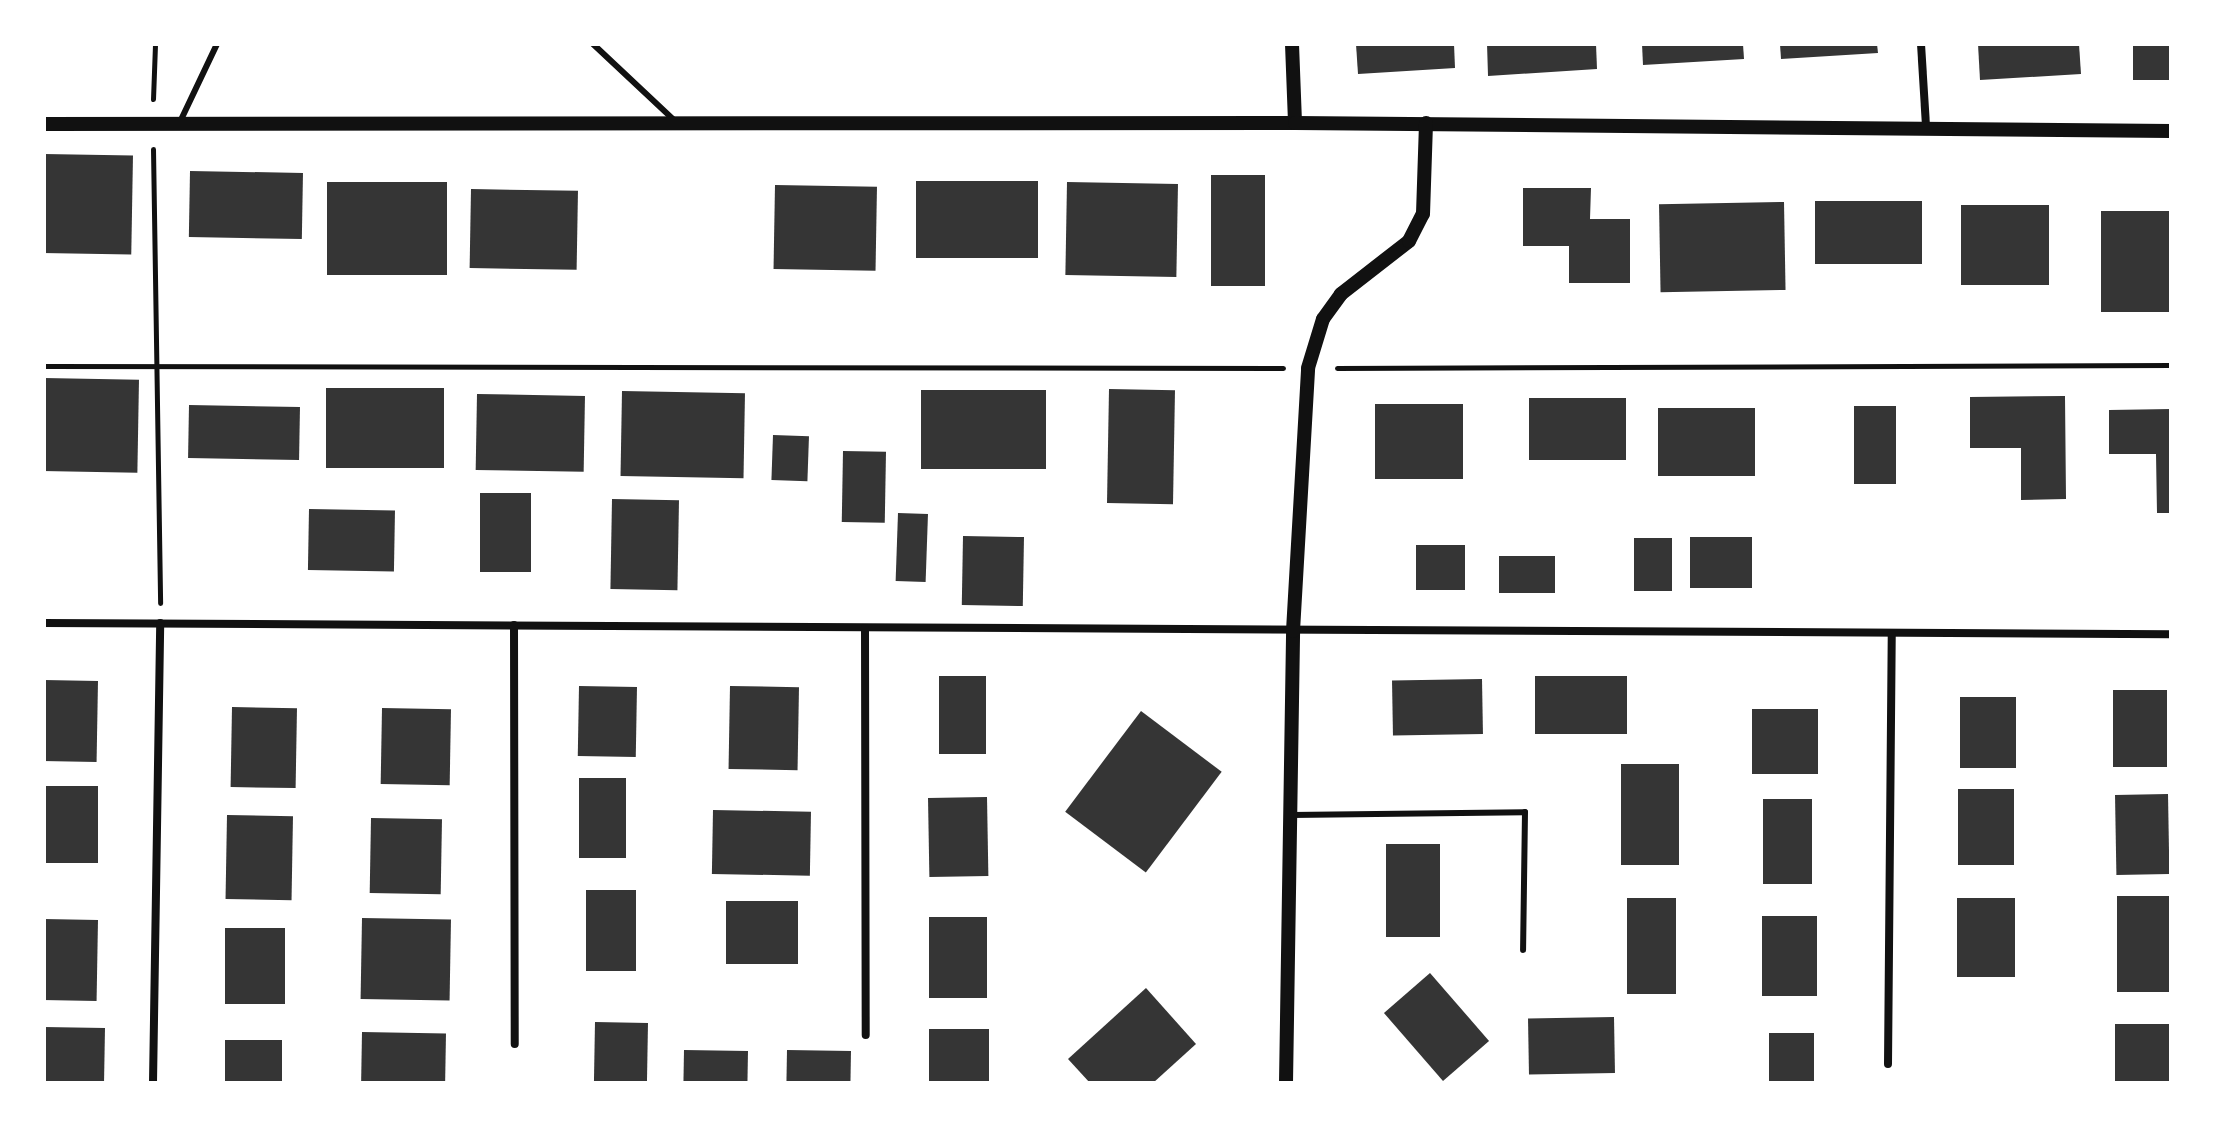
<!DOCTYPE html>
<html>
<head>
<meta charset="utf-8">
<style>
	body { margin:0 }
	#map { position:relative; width:2215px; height:1127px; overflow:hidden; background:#fff; font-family:Overpass,sans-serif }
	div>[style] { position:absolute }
	.building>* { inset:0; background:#353535; transform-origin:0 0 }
	.path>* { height:5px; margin:-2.5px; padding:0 2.5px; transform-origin:2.5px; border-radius:2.5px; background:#111 }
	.service>* { height:6px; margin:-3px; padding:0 3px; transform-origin:3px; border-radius:3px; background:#111 }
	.minor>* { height:8px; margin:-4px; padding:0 4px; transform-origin:4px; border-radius:4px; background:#111 }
	.tertiary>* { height:14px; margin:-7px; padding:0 7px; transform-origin:7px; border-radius:7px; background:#111 }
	span { translate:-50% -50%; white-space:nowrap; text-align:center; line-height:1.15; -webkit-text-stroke:6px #fff; paint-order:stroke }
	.frame { position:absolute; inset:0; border:46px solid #fff; pointer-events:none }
</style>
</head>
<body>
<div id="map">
	<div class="building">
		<i style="clip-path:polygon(1356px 44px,1454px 44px,1455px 68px,1358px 74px)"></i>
		<i style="clip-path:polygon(1487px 44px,1596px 44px,1597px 69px,1488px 76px)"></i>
		<i style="clip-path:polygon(1642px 44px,1743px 44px,1744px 59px,1643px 65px)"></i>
		<i style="clip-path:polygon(1780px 44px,1877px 44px,1878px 53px,1781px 59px)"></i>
		<i style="clip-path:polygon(1978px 44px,2079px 44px,2081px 74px,1980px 80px)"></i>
		<i style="left:2133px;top:44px;width:38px;height:36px"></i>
		<i style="left:44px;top:154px;width:89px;height:99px;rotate:1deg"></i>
		<i style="left:190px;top:171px;width:113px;height:66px;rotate:1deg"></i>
		<i style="left:1211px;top:175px;width:54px;height:111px"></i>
		<i style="left:916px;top:181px;width:122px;height:77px"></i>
		<i style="left:327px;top:182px;width:120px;height:93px"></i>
		<i style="left:1067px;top:182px;width:111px;height:93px;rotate:1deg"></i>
		<i style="left:775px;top:185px;width:102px;height:84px;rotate:1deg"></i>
		<i style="clip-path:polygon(1523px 188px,1591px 188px,1590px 219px,1630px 219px,1630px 283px,1569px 283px,1569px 246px,1523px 246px)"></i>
		<i style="left:471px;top:189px;width:107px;height:79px;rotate:1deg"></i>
		<i style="left:1815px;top:201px;width:107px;height:63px"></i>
		<i style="left:1784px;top:202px;width:88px;height:125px;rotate:89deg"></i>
		<i style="left:1961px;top:205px;width:88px;height:80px"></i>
		<i style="left:2171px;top:211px;width:101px;height:70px;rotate:90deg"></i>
		<i style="left:44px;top:378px;width:95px;height:93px;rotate:1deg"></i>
		<i style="left:326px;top:388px;width:118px;height:80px"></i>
		<i style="left:1109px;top:389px;width:66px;height:114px;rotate:1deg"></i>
		<i style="left:921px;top:390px;width:125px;height:79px"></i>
		<i style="left:622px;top:391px;width:123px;height:85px;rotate:1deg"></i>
		<i style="left:477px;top:394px;width:108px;height:76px;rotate:1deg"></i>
		<i style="clip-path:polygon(2065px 396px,2066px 499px,2021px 500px,2021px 448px,1970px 448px,1970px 397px)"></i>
		<i style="left:1529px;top:398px;width:97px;height:62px"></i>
		<i style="left:1375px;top:404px;width:88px;height:75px"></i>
		<i style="left:189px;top:405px;width:111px;height:53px;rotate:1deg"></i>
		<i style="left:1854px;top:406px;width:42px;height:78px"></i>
		<i style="left:1755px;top:408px;width:68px;height:97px;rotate:90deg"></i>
		<i style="clip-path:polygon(2171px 409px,2171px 513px,2157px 513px,2156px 454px,2109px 454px,2109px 410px)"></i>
		<i style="left:773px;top:435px;width:36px;height:45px;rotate:2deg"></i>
		<i style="left:843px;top:451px;width:43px;height:71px;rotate:1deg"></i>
		<i style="left:480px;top:493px;width:51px;height:79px"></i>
		<i style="left:612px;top:499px;width:67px;height:90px;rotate:1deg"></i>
		<i style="left:309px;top:509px;width:86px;height:61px;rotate:1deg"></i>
		<i style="left:898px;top:513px;width:30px;height:68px;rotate:2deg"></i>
		<i style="left:963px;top:536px;width:61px;height:69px;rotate:1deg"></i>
		<i style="left:1690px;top:537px;width:62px;height:51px"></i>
		<i style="left:1634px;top:538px;width:38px;height:53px"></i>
		<i style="left:1416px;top:545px;width:49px;height:45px"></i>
		<i style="left:1499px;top:556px;width:56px;height:37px"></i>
		<i style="left:939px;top:676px;width:47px;height:78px"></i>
		<i style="left:1627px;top:676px;width:58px;height:92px;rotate:90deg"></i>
		<i style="left:1482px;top:679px;width:55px;height:90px;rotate:89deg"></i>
		<i style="left:44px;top:680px;width:54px;height:81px;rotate:1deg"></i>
		<i style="left:579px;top:686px;width:58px;height:70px;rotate:1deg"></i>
		<i style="left:730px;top:686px;width:69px;height:83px;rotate:1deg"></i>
		<i style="left:2167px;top:690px;width:77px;height:54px;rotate:90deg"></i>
		<i style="left:1960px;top:697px;width:56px;height:71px"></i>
		<i style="left:232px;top:707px;width:65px;height:80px;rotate:1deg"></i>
		<i style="left:382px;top:708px;width:69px;height:76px;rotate:1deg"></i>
		<i style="left:1752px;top:709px;width:66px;height:65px"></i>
		<i style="left:1141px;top:711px;width:101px;height:126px;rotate:37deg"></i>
		<i style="left:1621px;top:764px;width:58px;height:101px"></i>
		<i style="left:579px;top:778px;width:47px;height:80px"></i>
		<i style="left:44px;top:786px;width:54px;height:77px"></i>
		<i style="left:1958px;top:789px;width:56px;height:76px"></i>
		<i style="left:2168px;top:794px;width:80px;height:53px;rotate:89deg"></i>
		<i style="left:987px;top:797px;width:79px;height:59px;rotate:89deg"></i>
		<i style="left:1812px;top:799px;width:85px;height:49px;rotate:90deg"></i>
		<i style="left:713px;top:810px;width:98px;height:64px;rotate:1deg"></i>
		<i style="left:227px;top:815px;width:66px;height:84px;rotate:1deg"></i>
		<i style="left:371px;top:818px;width:71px;height:75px;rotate:1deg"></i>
		<i style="left:1386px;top:844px;width:54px;height:93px"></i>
		<i style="left:586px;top:890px;width:50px;height:81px"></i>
		<i style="left:2117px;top:896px;width:54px;height:96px"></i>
		<i style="left:1627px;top:898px;width:49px;height:96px"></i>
		<i style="left:1957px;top:898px;width:58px;height:79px"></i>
		<i style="left:726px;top:901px;width:72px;height:63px"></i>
		<i style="left:1762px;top:916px;width:55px;height:80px"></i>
		<i style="left:929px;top:917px;width:58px;height:81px"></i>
		<i style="left:362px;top:918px;width:89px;height:81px;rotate:1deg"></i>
		<i style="left:44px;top:919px;width:54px;height:81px;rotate:1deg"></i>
		<i style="left:225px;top:928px;width:60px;height:76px"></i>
		<i style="left:1430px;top:973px;width:90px;height:61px;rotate:49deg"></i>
		<i style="clip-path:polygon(1146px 988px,1196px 1044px,1153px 1083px,1090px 1083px,1068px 1059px)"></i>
		<i style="left:1614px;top:1017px;width:56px;height:86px;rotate:89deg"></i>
		<i style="left:595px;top:1022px;width:53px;height:61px;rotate:1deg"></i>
		<i style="left:2115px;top:1024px;width:54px;height:59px"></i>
		<i style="left:44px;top:1027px;width:61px;height:56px;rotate:1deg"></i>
		<i style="left:929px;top:1029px;width:60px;height:54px"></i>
		<i style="left:362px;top:1032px;width:84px;height:51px;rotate:1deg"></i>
		<i style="left:1769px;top:1033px;width:45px;height:50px"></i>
		<i style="left:225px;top:1040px;width:57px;height:43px"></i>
		<i style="left:684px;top:1050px;width:64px;height:33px;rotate:1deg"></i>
		<i style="left:787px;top:1050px;width:64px;height:33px;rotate:1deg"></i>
	</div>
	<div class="path">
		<i style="left:153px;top:99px;width:55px;rotate:-87.9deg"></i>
		<i style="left:153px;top:149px;width:454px;rotate:89.1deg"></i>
		<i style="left:44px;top:366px;width:1239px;rotate:0.09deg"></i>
		<i style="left:1337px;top:368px;width:834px;rotate:-0.21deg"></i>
	</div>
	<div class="service">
		<i style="left:593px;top:44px;width:112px;rotate:43.2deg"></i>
		<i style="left:179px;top:124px;width:89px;rotate:-64.6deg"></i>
		<i style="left:1291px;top:815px;width:234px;rotate:-0.7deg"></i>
		<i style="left:1525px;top:812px;width:138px;rotate:90.8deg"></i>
	</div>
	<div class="minor">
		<i style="left:1921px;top:44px;width:81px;rotate:86.5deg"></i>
		<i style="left:44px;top:623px;width:2127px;rotate:0.3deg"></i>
		<i style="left:514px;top:625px;width:419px;rotate:89.9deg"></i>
		<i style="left:865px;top:628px;width:407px;rotate:89.9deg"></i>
		<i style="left:1888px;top:1064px;width:430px;rotate:-89.5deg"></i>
		<i style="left:153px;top:1083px;width:460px;rotate:-89.1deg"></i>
	</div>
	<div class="tertiary">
		<i style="left:1292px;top:44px;width:79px;rotate:87.8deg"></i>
		<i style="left:44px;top:124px;width:1251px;rotate:-0.05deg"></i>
		<i style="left:1295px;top:123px;width:876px;rotate:0.52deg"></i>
		<i style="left:1286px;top:1083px;width:452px;rotate:-89.1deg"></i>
		<i style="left:1293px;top:631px;width:263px;rotate:-86.7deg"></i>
		<i style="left:1308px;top:368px;width:51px;rotate:-73deg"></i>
		<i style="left:1323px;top:319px;width:31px;rotate:-54deg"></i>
		<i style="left:1341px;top:294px;width:86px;rotate:-37.9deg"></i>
		<i style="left:1409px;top:241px;width:30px;rotate:-63deg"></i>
		<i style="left:1423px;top:214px;width:91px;rotate:-88.1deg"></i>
	</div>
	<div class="frame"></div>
</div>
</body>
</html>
